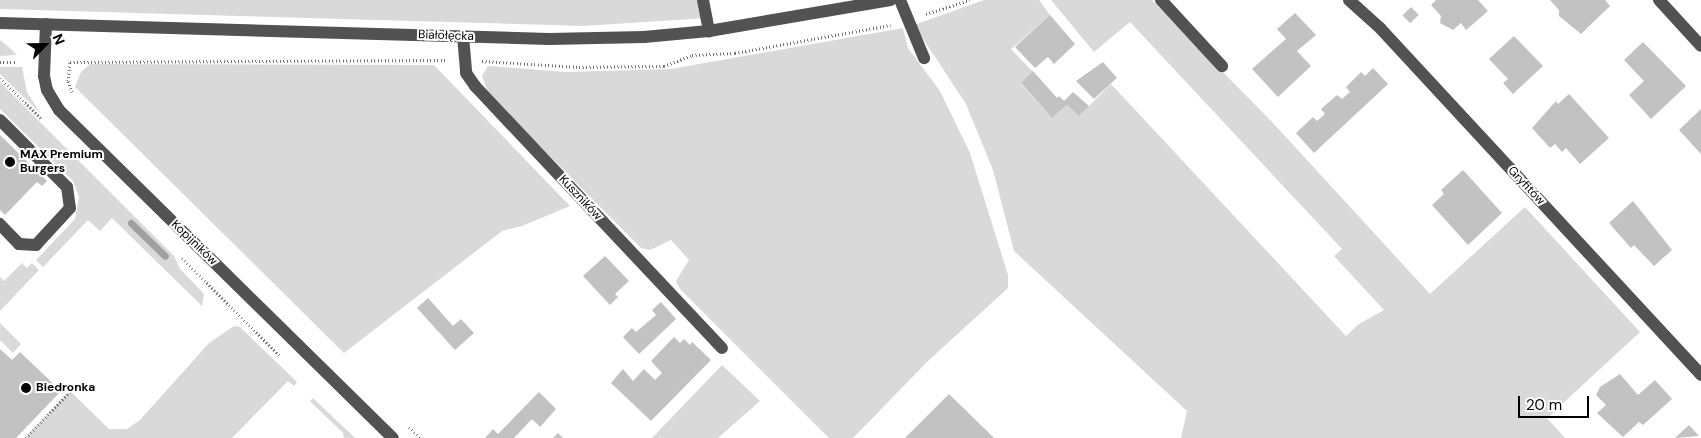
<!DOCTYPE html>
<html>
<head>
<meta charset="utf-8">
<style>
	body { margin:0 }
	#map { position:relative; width:1701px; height:438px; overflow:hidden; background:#fff; font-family:"DM Sans",sans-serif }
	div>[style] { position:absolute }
	.green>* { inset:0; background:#d9d9d9 }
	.stream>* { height:7px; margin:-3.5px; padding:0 3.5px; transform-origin:3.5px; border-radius:3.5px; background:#a0a0a0 }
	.building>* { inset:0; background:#c2c2c2; transform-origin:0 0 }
	.path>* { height:3px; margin-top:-1.5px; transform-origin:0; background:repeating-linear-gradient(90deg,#747474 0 1px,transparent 0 3.5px) }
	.minor>* { height:12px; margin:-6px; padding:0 6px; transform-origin:6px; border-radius:6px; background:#525252 }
	.dots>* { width:14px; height:14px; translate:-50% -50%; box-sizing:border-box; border:2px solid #fff; border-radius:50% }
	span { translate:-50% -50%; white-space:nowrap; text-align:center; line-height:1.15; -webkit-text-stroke:4px #fff; paint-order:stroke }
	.street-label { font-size:12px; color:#000 }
	.poi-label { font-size:12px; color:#000; font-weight:700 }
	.left { translate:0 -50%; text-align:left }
	.north { position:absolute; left:20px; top:20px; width:50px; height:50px; -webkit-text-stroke:4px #fff; paint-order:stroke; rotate:67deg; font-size:14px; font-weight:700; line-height:20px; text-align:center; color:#000 }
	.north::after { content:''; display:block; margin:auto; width:18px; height:22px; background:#000; clip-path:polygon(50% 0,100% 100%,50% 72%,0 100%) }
	.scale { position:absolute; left:1518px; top:396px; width:71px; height:22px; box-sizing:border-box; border:2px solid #000; border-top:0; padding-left:6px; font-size:15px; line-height:18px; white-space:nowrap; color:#000; -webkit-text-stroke:4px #fff; paint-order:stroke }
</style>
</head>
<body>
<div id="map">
	<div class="green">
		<i style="clip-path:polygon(0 0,703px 0,707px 18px,583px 26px,0 9px)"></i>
		<i style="clip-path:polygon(984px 0,1039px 0,1050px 15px,1011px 49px,1033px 72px,1021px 84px,1052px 118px,1067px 105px,1079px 116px,1111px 84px,1346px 336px,1359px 324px,1384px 310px,1334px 256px,1342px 249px,1130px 22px,1094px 52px,1051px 0,1152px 0,1273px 123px,1430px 294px,1525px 207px,1640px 332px,1547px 418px,1565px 438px,1181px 438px,1187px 411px,1014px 251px,993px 170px,966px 104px,914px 25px)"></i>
		<i style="clip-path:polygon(903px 28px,908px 48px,940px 91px,970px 153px,1008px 275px,1008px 288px,929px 360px,853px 438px,829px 438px,680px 289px,676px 281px,689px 260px,671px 240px,650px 250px,641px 248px,498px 104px,487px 90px,482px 76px,488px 66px,567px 72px,671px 69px)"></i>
		<i style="clip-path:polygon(0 40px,11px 49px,17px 55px,0 56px)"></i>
		<i style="clip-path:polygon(90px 64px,434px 65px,570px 206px,522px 226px,502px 231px,344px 353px,75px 87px,81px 72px)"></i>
		<i style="clip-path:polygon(0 67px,22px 67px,27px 92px,40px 113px,0 74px)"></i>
		<i style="clip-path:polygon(0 82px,174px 256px,180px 269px,204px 294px,202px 306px,112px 218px,100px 231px,88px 220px,43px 267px,36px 260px,75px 219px,79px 197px,73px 181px,0 109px)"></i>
		<i style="clip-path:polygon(22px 263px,27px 268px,32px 263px,39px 270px,0 311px,0 277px,4px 281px)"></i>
		<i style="clip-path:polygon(0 323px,21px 344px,13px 353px,0 340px)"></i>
		<i style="clip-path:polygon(234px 326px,240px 327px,297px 382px,294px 386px,288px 381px,232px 438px,24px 438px,70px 391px,109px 429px,127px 429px,140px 420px,209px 343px)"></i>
		<i style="clip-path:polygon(722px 365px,760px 401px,718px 438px,652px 438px)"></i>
		<i style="clip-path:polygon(313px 398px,355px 438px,344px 438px,343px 433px,310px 401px)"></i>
	</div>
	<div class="stream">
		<i style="left:131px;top:223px;width:47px;rotate:44.1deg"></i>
	</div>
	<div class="building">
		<i style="clip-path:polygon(1436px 0,1478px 0,1488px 11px,1466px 30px,1461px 23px,1453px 30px,1440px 23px,1441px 16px,1431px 5px)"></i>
		<i style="clip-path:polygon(1550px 0,1605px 0,1610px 6px,1581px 34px,1559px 16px,1559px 10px)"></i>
		<i style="left:1411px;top:7px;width:11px;height:12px;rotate:45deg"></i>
		<i style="clip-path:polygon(1295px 13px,1316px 35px,1297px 51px,1311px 66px,1278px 97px,1252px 69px,1286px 39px,1277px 29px)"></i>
		<i style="clip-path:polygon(1050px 15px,1075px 44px,1054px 64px,1048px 57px,1035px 68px,1015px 47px)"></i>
		<i style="clip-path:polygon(1514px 36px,1543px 66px,1513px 94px,1503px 83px,1508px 79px,1489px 59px)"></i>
		<i style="clip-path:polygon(1643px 42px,1686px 86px,1651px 119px,1629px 95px,1644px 81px,1624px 60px)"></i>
		<i style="clip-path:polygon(1103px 62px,1117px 78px,1094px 99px,1076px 81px)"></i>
		<i style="clip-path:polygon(1373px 68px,1388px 84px,1314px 153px,1296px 133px,1313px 117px,1317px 121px,1325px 114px,1321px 109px,1337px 95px,1342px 99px,1350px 92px,1346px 87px,1361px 72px,1365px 76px)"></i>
		<i style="clip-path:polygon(1033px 71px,1057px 98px,1059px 96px,1064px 101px,1073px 92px,1089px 106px,1079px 116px,1067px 105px,1052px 118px,1021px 83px)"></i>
		<i style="clip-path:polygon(1569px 94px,1609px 138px,1580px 164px,1566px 148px,1562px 152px,1555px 144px,1550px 148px,1532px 128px,1556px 101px,1558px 104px)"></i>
		<i style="clip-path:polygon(1701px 109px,1701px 154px,1679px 130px)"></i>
		<i style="clip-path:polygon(0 135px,47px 181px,42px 186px,37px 182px,5px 215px,0 210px)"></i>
		<i style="clip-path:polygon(1463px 170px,1502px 213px,1468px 245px,1432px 205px,1444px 194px,1441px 190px)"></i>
		<i style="clip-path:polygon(1633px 201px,1672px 250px,1654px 266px,1634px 245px,1631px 248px,1609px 223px)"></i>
		<i style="clip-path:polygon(605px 256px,629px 281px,615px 294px,618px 297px,610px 305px,583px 276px)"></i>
		<i style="clip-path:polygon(428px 298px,453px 326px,461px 319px,474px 333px,455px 350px,417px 308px)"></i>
		<i style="clip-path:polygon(661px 302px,676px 319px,639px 354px,623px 337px,632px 328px,636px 332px,656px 315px,652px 310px)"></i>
		<i style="clip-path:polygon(674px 337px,680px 343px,684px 339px,690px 345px,692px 342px,711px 360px,651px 421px,611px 383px,623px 369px,633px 381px,644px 369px,655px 380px,662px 373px,651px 361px)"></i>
		<i style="clip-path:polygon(0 349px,12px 360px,20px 352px,61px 391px,16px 438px,0 438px)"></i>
		<i style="clip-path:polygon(1620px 374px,1638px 395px,1655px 380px,1672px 399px,1643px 425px,1639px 422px,1623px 437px,1597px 413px,1606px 405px,1596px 395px,1600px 387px)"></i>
		<i style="clip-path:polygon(539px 392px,556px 409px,540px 427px,532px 419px,514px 438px,485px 438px,493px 429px,498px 434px)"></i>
		<i style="clip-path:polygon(949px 394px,988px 432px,994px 438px,905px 438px)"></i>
		<i style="clip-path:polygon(1689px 425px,1699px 436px,1675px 438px)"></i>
		<i style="clip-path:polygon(558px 433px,563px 438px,553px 438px)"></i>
	</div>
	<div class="path">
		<i style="left:926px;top:14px;width:46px;rotate:-17.7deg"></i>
		<i style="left:482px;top:61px;width:97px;rotate:3.5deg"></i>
		<i style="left:579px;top:67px;width:85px;rotate:-0.7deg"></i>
		<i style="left:664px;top:66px;width:30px;rotate:-21deg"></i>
		<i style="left:692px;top:55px;width:43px;rotate:-2.7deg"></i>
		<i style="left:735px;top:53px;width:158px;rotate:-10.2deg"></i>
		<i style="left:0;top:62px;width:15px"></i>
		<i style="left:0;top:78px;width:57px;rotate:44.3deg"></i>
		<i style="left:72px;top:92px;width:12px;rotate:-110deg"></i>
		<i style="left:68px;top:81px;width:19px;rotate:-84deg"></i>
		<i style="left:70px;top:62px;width:376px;rotate:-0.3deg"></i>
		<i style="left:182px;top:258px;width:139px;rotate:45deg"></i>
		<i style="left:409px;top:427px;width:16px;rotate:45deg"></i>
		<i style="left:26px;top:438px;width:74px;rotate:-46.6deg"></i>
	</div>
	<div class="minor">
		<i style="left:703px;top:0;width:32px;rotate:79deg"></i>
		<i style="left:900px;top:0;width:63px;rotate:67.5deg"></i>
		<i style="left:1161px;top:0;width:90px;rotate:47.3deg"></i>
		<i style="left:1349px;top:0;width:42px;rotate:42.1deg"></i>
		<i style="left:1380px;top:28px;width:473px;rotate:47.2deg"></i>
		<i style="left:1659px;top:0;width:62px;rotate:47.6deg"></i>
		<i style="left:0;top:23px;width:549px;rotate:1.67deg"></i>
		<i style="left:549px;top:39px;width:95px;rotate:-1.2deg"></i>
		<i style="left:644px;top:37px;width:65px;rotate:-5.3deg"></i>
		<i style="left:709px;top:31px;width:184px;rotate:-9.7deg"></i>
		<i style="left:46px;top:24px;width:52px;rotate:92.2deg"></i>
		<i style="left:44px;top:76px;width:14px;rotate:78deg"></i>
		<i style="left:47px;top:90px;width:23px;rotate:59deg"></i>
		<i style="left:59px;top:110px;width:468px;rotate:44.5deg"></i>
		<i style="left:463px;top:36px;width:37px;rotate:85deg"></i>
		<i style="left:466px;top:73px;width:16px;rotate:55deg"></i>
		<i style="left:475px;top:86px;width:360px;rotate:46.7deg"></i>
		<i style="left:0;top:120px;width:95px;rotate:45deg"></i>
		<i style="left:67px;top:187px;width:21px;rotate:82deg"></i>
		<i style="left:70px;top:208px;width:50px;rotate:132.6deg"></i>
		<i style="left:36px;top:245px;width:17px;rotate:-177deg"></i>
		<i style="left:19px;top:244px;width:28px;rotate:-134deg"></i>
	</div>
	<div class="dots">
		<i style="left:10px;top:162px;background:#000"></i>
		<i style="left:26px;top:388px;background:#000"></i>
	</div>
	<div class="street-label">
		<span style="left:446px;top:36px;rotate:2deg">Białołęcka</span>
		<span style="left:1526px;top:186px;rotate:47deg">Gryfitów</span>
		<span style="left:580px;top:198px;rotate:47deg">Kuszników</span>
		<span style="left:194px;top:243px;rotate:44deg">Kopijników</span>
	</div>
	<div class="poi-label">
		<span class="left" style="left:20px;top:162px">MAX Premium<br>Burgers</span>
		<span class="left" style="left:36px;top:388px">Biedronka</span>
	</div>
	<div class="north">N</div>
	<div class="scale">20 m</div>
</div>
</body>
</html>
